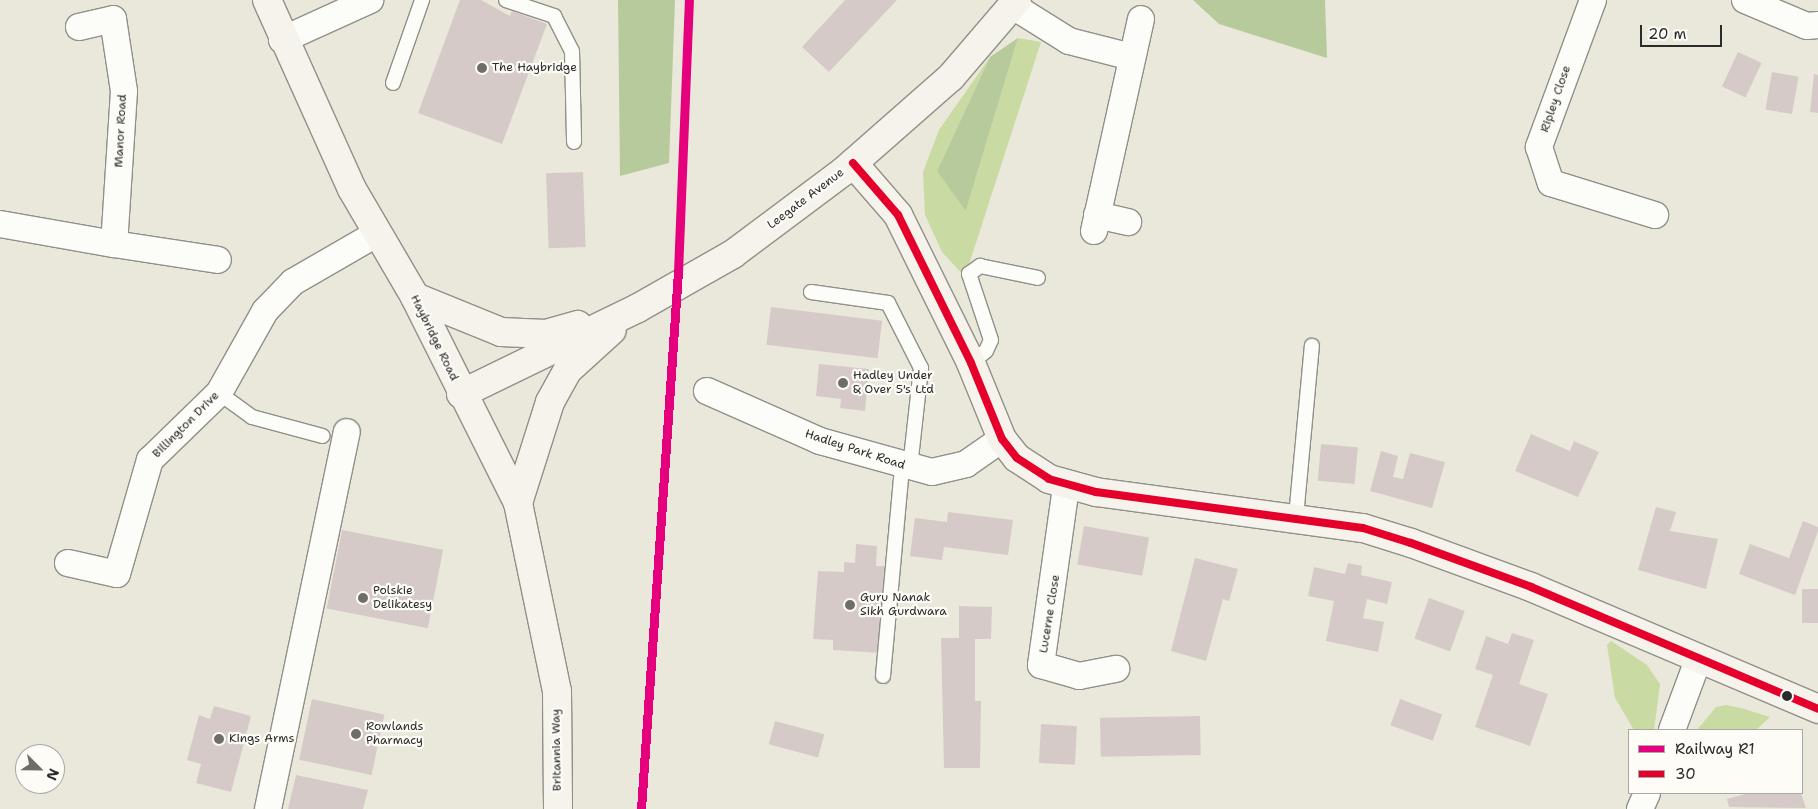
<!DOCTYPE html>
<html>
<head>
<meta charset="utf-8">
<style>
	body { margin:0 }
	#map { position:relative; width:1818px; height:809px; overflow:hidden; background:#eae8da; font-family:"Shantell Sans",sans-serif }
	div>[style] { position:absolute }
	.green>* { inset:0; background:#cadaa3 }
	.forest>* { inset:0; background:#b6ca9b }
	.building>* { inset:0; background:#d6cac8; transform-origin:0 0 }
	.roads { filter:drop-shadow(1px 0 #908f89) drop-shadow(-1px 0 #908f89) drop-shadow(0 1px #908f89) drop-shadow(0 -1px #908f89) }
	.lane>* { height:14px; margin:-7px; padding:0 7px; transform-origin:7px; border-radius:7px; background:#fcfcf9 }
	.street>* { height:26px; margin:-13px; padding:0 13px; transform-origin:13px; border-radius:13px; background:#fcfcf9 }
	.secondary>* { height:28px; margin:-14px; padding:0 14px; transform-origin:14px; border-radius:14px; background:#f6f2ec }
	.bus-1>* { height:8px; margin:-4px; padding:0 4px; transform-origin:4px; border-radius:4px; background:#e4002b }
	.rail-1>* { height:9px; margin:-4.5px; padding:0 4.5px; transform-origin:4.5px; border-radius:4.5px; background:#e5007d }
	.dots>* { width:14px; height:14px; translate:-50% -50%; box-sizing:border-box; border:2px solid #fdfcf7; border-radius:50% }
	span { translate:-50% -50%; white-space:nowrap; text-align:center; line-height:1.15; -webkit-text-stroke:4.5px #fdfcf7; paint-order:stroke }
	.poi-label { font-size:12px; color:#2b2b2b }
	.left { translate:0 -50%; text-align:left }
	.street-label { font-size:12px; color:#2b2b2b }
	.legend { position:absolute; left:1628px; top:729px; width:175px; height:65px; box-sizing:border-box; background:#fdfcf7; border:1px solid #a9a8a5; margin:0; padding:6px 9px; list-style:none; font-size:15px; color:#2b2b2b }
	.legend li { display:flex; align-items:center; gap:10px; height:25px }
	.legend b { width:25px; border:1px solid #a9a8a5 }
	.north { position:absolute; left:15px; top:744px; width:50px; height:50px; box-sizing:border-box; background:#fdfcf7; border:1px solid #a9a8a5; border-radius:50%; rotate:113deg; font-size:14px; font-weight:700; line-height:20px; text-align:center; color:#2b2b2b }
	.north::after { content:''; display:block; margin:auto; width:18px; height:22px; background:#6e6d68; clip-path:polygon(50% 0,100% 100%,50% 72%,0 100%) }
	.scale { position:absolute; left:1640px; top:25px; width:82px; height:22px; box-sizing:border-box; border:2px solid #2b2b2b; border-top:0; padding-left:6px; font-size:15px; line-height:18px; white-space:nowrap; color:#2b2b2b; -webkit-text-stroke:4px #fdfcf7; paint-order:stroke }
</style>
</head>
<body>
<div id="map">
	<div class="green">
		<i style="clip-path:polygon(1018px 38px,1041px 42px,965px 277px,942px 252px,925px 215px,923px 172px,939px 130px,990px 57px,937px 171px,966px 210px)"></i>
		<i style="clip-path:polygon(1611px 641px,1647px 665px,1660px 684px,1654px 730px,1634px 730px,1615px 698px,1607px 645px)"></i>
		<i style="clip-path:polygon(1726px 705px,1741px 708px,1770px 717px,1756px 730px,1697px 730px,1716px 707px)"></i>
	</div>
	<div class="forest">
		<i style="clip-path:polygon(618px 0,675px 0,669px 163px,620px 176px)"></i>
		<i style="clip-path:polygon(1193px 0,1325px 0,1327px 58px,1219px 24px)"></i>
		<i style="clip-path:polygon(1018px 38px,966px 210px,965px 210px,937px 171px,990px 57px)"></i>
	</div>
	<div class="building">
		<i style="clip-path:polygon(460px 0,481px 0,510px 16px,512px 11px,547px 24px,502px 144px,418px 113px)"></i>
		<i style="clip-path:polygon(845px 0,897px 0,829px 72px,802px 47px)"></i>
		<i style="left:1738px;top:52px;width:26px;height:38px;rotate:25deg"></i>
		<i style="left:1772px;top:72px;width:27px;height:38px;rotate:10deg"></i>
		<i style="clip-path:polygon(1814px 74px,1818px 75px,1818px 113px,1810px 112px)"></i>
		<i style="left:583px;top:172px;width:75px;height:37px;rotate:88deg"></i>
		<i style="left:771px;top:307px;width:112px;height:38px;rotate:7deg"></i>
		<i style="clip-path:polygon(819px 364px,869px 369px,865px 411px,840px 408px,841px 399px,816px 396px)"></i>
		<i style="clip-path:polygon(1531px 434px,1570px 451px,1574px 441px,1599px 452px,1578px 497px,1515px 471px)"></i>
		<i style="left:1321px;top:444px;width:37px;height:37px;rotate:5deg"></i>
		<i style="clip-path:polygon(1381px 451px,1398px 456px,1393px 477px,1403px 479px,1410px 453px,1445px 462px,1432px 508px,1370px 491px)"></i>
		<i style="clip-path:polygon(1656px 507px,1676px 512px,1670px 531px,1718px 539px,1706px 589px,1638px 570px)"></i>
		<i style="clip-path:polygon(948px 512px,1013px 520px,1008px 555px,944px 547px,942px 560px,910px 556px,915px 518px,947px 522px)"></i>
		<i style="clip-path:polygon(1803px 521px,1818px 527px,1818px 531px,1795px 595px,1739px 574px,1750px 544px,1789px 558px)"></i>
		<i style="left:1084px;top:526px;width:66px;height:39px;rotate:10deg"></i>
		<i style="left:342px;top:530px;width:103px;height:80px;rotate:11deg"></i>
		<i style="clip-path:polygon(856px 544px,877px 546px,876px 566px,887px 566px,881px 653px,833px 650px,833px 640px,813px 639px,818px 571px,844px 572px,844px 562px,855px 563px)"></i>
		<i style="clip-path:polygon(1195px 558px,1238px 569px,1229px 601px,1223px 599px,1206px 661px,1171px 651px)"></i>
		<i style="clip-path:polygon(1348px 563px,1362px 566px,1361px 575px,1392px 582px,1387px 604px,1367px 599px,1363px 618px,1384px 622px,1378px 652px,1326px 641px,1334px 601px,1308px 596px,1314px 567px,1345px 574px)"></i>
		<i style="left:1802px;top:589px;width:16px;height:34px"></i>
		<i style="left:1429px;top:598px;width:38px;height:43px;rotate:20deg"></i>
		<i style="clip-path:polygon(959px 606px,992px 607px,991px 639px,975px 639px,975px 701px,981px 701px,980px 768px,944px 768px,941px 638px,959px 638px)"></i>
		<i style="clip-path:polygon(1512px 633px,1534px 640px,1519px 684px,1548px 694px,1530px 746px,1475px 727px,1493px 675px,1475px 669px,1486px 636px,1508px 644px)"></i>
		<i style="left:312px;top:699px;width:74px;height:62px;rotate:12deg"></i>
		<i style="left:1400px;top:699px;width:45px;height:28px;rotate:20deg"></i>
		<i style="clip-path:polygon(214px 706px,251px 716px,231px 792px,196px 783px,201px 764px,187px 760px,199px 715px,210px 719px)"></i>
		<i style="left:1200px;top:716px;width:39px;height:100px;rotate:89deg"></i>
		<i style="left:775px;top:721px;width:51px;height:24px;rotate:15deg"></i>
		<i style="left:1041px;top:724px;width:36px;height:39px;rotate:3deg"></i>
		<i style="clip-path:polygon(296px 775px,368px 790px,363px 809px,288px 809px)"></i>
		<i style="clip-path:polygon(1749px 793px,1801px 793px,1806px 808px,1729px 807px,1727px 799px)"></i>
	</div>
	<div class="roads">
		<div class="lane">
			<i style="left:506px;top:0;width:51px;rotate:18.4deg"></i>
			<i style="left:554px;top:16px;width:39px;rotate:63deg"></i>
			<i style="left:572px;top:51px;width:91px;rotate:88.7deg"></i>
			<i style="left:393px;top:83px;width:88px;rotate:-70.7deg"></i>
			<i style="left:811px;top:292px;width:78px;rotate:8.1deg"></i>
			<i style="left:888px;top:303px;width:73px;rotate:63.1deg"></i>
			<i style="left:921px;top:368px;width:101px;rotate:96.3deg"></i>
			<i style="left:971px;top:363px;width:19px;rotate:-39deg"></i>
			<i style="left:986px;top:351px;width:12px;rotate:-66deg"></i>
			<i style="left:991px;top:340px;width:70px;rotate:-108.4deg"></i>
			<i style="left:969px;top:274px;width:14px;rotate:-36deg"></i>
			<i style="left:980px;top:266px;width:59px;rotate:11.7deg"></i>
			<i style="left:219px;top:393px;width:41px;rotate:36deg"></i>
			<i style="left:252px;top:417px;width:73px;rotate:15deg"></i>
			<i style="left:1296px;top:517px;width:172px;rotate:-84.7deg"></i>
			<i style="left:883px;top:676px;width:211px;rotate:-84.8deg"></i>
		</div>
		<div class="street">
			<i style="left:1593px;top:0;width:157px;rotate:110.2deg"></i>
			<i style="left:1539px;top:147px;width:38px;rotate:72deg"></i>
			<i style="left:1551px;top:183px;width:109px;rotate:17.1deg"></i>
			<i style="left:1745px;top:0;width:67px;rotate:22.8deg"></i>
			<i style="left:1807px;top:26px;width:11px;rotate:-5deg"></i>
			<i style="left:1013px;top:6px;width:66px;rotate:32deg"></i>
			<i style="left:1069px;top:41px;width:65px;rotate:14.3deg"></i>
			<i style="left:79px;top:27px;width:35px;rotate:-13deg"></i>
			<i style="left:113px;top:19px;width:73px;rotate:81.3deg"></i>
			<i style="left:124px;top:91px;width:153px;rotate:93.7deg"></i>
			<i style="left:114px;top:244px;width:105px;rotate:8.7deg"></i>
			<i style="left:282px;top:40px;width:97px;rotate:-24.4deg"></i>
			<i style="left:1097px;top:215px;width:32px;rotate:13deg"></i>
			<i style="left:0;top:224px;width:116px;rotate:10deg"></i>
			<i style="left:1094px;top:231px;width:217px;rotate:-77.5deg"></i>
			<i style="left:707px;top:391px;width:124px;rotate:23.9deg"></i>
			<i style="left:820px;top:441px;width:116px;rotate:15.5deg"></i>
			<i style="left:932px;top:472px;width:35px;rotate:-13deg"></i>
			<i style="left:966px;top:464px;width:44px;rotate:-34.8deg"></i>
			<i style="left:1066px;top:487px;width:180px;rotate:98deg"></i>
			<i style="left:1041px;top:665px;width:40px;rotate:16deg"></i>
			<i style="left:1079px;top:676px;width:38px;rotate:-11deg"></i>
			<i style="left:68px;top:563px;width:50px;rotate:12.7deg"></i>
			<i style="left:117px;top:574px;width:119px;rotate:-73.9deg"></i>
			<i style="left:150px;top:460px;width:96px;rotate:-44.2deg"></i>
			<i style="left:219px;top:393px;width:94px;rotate:-60.7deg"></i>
			<i style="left:265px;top:311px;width:40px;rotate:-46deg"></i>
			<i style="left:293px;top:282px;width:98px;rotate:-30deg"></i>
			<i style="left:1672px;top:730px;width:75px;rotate:-69.6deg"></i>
			<i style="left:268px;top:809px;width:385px;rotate:-78.2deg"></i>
			<i style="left:1640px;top:809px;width:17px;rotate:-66deg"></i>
		</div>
		<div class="secondary">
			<i style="left:267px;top:0;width:207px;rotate:65.8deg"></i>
			<i style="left:352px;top:189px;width:125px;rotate:59.7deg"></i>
			<i style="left:415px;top:297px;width:230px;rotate:63.4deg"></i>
			<i style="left:518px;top:503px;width:192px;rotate:78.3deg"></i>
			<i style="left:557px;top:691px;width:118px;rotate:89.5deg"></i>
			<i style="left:853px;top:163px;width:69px;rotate:49.1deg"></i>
			<i style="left:898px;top:215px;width:165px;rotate:63.7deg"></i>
			<i style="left:971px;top:363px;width:82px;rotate:67.8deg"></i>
			<i style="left:1002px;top:439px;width:24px;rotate:52deg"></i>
			<i style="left:1017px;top:458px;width:38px;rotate:33deg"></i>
			<i style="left:1049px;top:479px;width:49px;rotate:15.5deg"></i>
			<i style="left:1096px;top:492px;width:269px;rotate:7.7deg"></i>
			<i style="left:1363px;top:528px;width:50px;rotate:17.4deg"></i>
			<i style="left:1411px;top:543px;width:128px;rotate:20.1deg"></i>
			<i style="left:1531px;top:587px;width:312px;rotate:23deg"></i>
			<i style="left:415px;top:297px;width:93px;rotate:22.1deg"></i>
			<i style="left:501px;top:332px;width:45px;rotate:2.5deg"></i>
			<i style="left:546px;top:334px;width:33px;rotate:-16deg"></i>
			<i style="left:461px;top:394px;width:197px;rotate:-25.9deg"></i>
			<i style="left:638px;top:308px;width:109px;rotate:-29.6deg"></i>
			<i style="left:733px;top:254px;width:139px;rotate:-36.8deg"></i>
			<i style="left:844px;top:171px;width:142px;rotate:-41.3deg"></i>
			<i style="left:951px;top:77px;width:101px;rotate:-49.4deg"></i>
			<i style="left:518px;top:503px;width:106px;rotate:-72.4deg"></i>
			<i style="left:550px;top:402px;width:37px;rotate:-61deg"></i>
			<i style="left:568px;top:370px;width:59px;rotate:-42.3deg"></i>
		</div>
	</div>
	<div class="bus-1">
		<i style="left:853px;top:163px;width:69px;rotate:49.1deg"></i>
		<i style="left:898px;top:215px;width:165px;rotate:63.7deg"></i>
		<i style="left:971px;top:363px;width:82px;rotate:67.8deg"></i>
		<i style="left:1002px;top:439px;width:24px;rotate:52deg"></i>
		<i style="left:1017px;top:458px;width:38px;rotate:33deg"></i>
		<i style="left:1049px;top:479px;width:49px;rotate:15.5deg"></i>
		<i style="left:1096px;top:492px;width:269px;rotate:7.7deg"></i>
		<i style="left:1363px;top:528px;width:50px;rotate:17.4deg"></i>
		<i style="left:1411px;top:543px;width:128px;rotate:20.1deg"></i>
		<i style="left:1531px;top:587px;width:312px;rotate:23deg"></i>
	</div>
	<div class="rail-1">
		<i style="left:641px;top:809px;width:538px;rotate:-86.06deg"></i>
		<i style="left:678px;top:272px;width:272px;rotate:-87.7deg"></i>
	</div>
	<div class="dots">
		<i style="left:482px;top:68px;background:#6e6d68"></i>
		<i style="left:843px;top:383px;background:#6e6d68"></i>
		<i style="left:363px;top:598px;background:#6e6d68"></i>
		<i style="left:850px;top:605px;background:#6e6d68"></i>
		<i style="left:1787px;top:696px;background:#2b2b2b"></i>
		<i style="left:356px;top:734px;background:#6e6d68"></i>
		<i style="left:219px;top:739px;background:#6e6d68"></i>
	</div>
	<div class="poi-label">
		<span class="left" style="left:492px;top:68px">The Haybridge</span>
		<span class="left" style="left:853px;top:383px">Hadley Under<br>&amp; Over 5's Ltd</span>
		<span class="left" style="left:373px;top:598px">Polskie<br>Delikatesy</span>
		<span class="left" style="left:860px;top:605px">Guru Nanak<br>Sikh Gurdwara</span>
		<span class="left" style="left:366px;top:734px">Rowlands<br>Pharmacy</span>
		<span class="left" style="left:229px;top:739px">Kings Arms</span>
	</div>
	<div class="street-label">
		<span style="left:1556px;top:99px;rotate:-71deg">Ripley Close</span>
		<span style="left:121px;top:131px;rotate:-87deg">Manor Road</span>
		<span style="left:806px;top:199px;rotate:-37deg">Leegate Avenue</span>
		<span style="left:434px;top:338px;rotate:64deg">Haybridge Road</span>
		<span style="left:186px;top:425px;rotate:-45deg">Billington Drive</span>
		<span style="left:855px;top:450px;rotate:18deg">Hadley Park Road</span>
		<span style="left:1050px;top:614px;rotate:-81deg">Lucerne Close</span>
		<span style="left:557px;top:750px;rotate:-91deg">Britannia Way</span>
	</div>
	<ul class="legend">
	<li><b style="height:6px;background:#e5007d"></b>Railway R1</li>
	<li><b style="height:6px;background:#e4002b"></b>30</li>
	</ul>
	<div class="north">N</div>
	<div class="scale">20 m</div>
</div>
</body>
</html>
